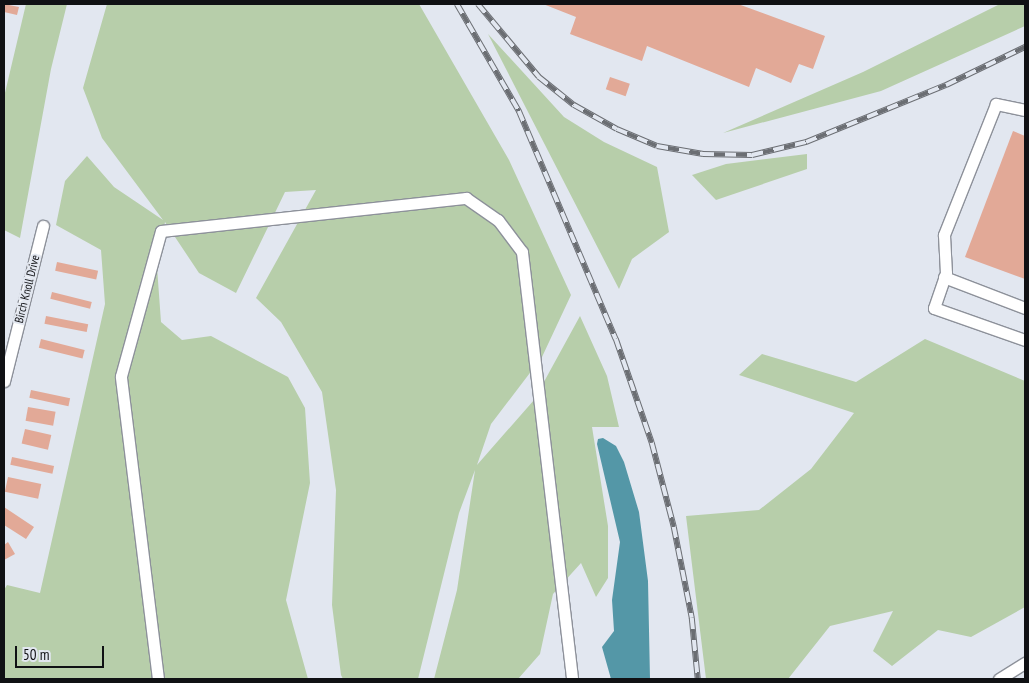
<!DOCTYPE html>
<html>
<head>
<meta charset="utf-8">
<style>
	body { margin:0 }
	#map { position:relative; width:1029px; height:683px; overflow:hidden; background:#e2e7f0; font-family:"PT Sans Narrow",sans-serif }
	div>[style] { position:absolute }
	.green>* { inset:0; background:#b7ceaa }
	.water>* { inset:0; background:#5497a7 }
	.building>* { inset:0; background:#e2a997; transform-origin:0 0 }
	.roads { filter:drop-shadow(1px 0 #8d919a) drop-shadow(-1px 0 #8d919a) drop-shadow(0 1px #8d919a) drop-shadow(0 -1px #8d919a) }
	.minor>* { height:11px; margin:-5.5px; padding:0 5.5px; transform-origin:5.5px; border-radius:5.5px; background:#fff }
	.rail>* { height:5.5px; margin-top:-2.75px; transform-origin:0; background:repeating-linear-gradient(90deg,#e2e7f0 0 11px,#6b6e73 0 22px); box-sizing:border-box; border-block:1px solid #6b6e73 }
	span { translate:-50% -50%; white-space:nowrap; text-align:center; line-height:1.15; -webkit-text-stroke:4px #e2e7f0; paint-order:stroke }
	.street-label { font-size:12px; color:#101114 }
	.frame { position:absolute; inset:0; border:5px solid #101114; pointer-events:none }
	.scale { position:absolute; left:15px; top:646px; width:89px; height:22px; box-sizing:border-box; border:2px solid #101114; border-top:0; padding-left:6px; font-size:15px; line-height:18px; white-space:nowrap; color:#101114; -webkit-text-stroke:4px #e2e7f0; paint-order:stroke }
</style>
</head>
<body>
<div id="map">
	<div class="green">
		<i style="clip-path:polygon(26px 4px,67px 4px,51px 69px,20px 238px,4px 230px,4px 97px)"></i>
		<i style="clip-path:polygon(107px 4px,419px 4px,509px 160px,571px 295px,542px 357px,491px 424px,477px 465px,534px 400px,580px 316px,607px 376px,619px 427px,592px 427px,608px 526px,608px 578px,596px 597px,581px 563px,553px 594px,540px 654px,518px 679px,434px 679px,457px 590px,475px 470px,459px 513px,418px 679px,343px 679px,341px 675px,332px 605px,336px 490px,322px 392px,281px 322px,256px 298px,316px 190px,285px 192px,236px 293px,199px 273px,165px 222px,157px 267px,161px 322px,182px 340px,211px 336px,288px 377px,305px 408px,310px 483px,286px 600px,308px 679px,4px 679px,4px 590px,7px 585px,40px 593px,105px 304px,101px 250px,56px 225px,65px 181px,87px 156px,114px 187px,163px 220px,102px 138px,83px 88px)"></i>
		<i style="clip-path:polygon(1000px 4px,1025px 4px,1025px 26px,881px 91px,723px 133px,863px 72px)"></i>
		<i style="clip-path:polygon(488px 34px,564px 117px,604px 142px,657px 167px,669px 232px,632px 259px,619px 289px)"></i>
		<i style="clip-path:polygon(807px 154px,807px 169px,716px 200px,692px 175px,726px 164px)"></i>
		<i style="clip-path:polygon(925px 339px,1025px 381px,1025px 607px,971px 637px,938px 630px,892px 666px,873px 651px,893px 611px,830px 626px,788px 679px,706px 679px,686px 516px,759px 510px,811px 469px,854px 413px,739px 375px,762px 354px,856px 382px)"></i>
	</div>
	<div class="water">
		<i style="clip-path:polygon(603px 438px,616px 446px,624px 462px,639px 512px,648px 581px,650px 679px,611px 679px,602px 647px,614px 631px,612px 600px,620px 542px,597px 444px,598px 439px)"></i>
	</div>
	<div class="building">
		<i style="clip-path:polygon(4px 4px,19px 7px,17px 15px,4px 12px)"></i>
		<i style="clip-path:polygon(543px 4px,738px 4px,825px 36px,813px 69px,799px 64px,791px 83px,756px 68px,749px 87px,647px 46px,642px 61px,570px 34px,576px 17px)"></i>
		<i style="left:610px;top:77px;width:21px;height:13px;rotate:19deg"></i>
		<i style="clip-path:polygon(1013px 131px,1025px 136px,1025px 279px,965px 257px)"></i>
		<i style="left:57px;top:262px;width:42px;height:9px;rotate:12deg"></i>
		<i style="left:52px;top:292px;width:41px;height:7px;rotate:14deg"></i>
		<i style="left:46px;top:316px;width:43px;height:8px;rotate:11deg"></i>
		<i style="left:41px;top:339px;width:45px;height:9px;rotate:14deg"></i>
		<i style="left:31px;top:390px;width:40px;height:8px;rotate:12deg"></i>
		<i style="left:28px;top:407px;width:28px;height:14px;rotate:10deg"></i>
		<i style="left:25px;top:429px;width:27px;height:15px;rotate:13deg"></i>
		<i style="left:12px;top:457px;width:43px;height:8px;rotate:12deg"></i>
		<i style="left:8px;top:477px;width:34px;height:15px;rotate:12deg"></i>
		<i style="clip-path:polygon(4px 507px,34px 527px,26px 539px,4px 525px)"></i>
		<i style="clip-path:polygon(8px 542px,15px 554px,4px 560px,4px 545px)"></i>
	</div>
	<div class="roads">
		<div class="minor">
			<i style="left:1025px;top:110px;width:30px;rotate:-168deg"></i>
			<i style="left:996px;top:104px;width:141px;rotate:111.7deg"></i>
			<i style="left:944px;top:235px;width:38px;rotate:87deg"></i>
			<i style="left:946px;top:273px;width:37px;rotate:109deg"></i>
			<i style="left:934px;top:308px;width:96px;rotate:19.4deg"></i>
			<i style="left:944px;top:277px;width:87px;rotate:20.9deg"></i>
			<i style="left:4px;top:381px;width:160px;rotate:-75.9deg"></i>
			<i style="left:158px;top:679px;width:305px;rotate:-97deg"></i>
			<i style="left:121px;top:376px;width:150px;rotate:-74.6deg"></i>
			<i style="left:161px;top:231px;width:307px;rotate:-6.2deg"></i>
			<i style="left:466px;top:198px;width:39px;rotate:35deg"></i>
			<i style="left:498px;top:220px;width:40px;rotate:53deg"></i>
			<i style="left:522px;top:252px;width:430px;rotate:83.3deg"></i>
			<i style="left:999px;top:679px;width:31px;rotate:-32deg"></i>
		</div>
	</div>
	<div class="rail">
		<i style="left:457px;top:4px;width:124px;rotate:59.9deg"></i>
		<i style="left:519px;top:111px;width:248px;rotate:67deg"></i>
		<i style="left:616px;top:339px;width:110px;rotate:70.9deg"></i>
		<i style="left:652px;top:443px;width:87px;rotate:75.3deg"></i>
		<i style="left:674px;top:527px;width:93px;rotate:78.8deg"></i>
		<i style="left:692px;top:618px;width:61px;rotate:84.4deg"></i>
		<i style="left:478px;top:4px;width:95px;rotate:50.1deg"></i>
		<i style="left:539px;top:77px;width:45px;rotate:38.7deg"></i>
		<i style="left:574px;top:105px;width:49px;rotate:29.2deg"></i>
		<i style="left:617px;top:129px;width:43px;rotate:23deg"></i>
		<i style="left:657px;top:146px;width:47px;rotate:9.9deg"></i>
		<i style="left:703px;top:154px;width:49px;rotate:1.2deg"></i>
		<i style="left:752px;top:155px;width:56px;rotate:-13.5deg"></i>
		<i style="left:806px;top:142px;width:151px;rotate:-22.2deg"></i>
		<i style="left:946px;top:85px;width:88px;rotate:-25.7deg"></i>
	</div>
	<div class="street-label">
		<span style="left:27px;top:289px;rotate:-76deg">Birch Knoll Drive</span>
	</div>
	<div class="frame"></div>
	<div class="scale">50 m</div>
</div>
</body>
</html>
